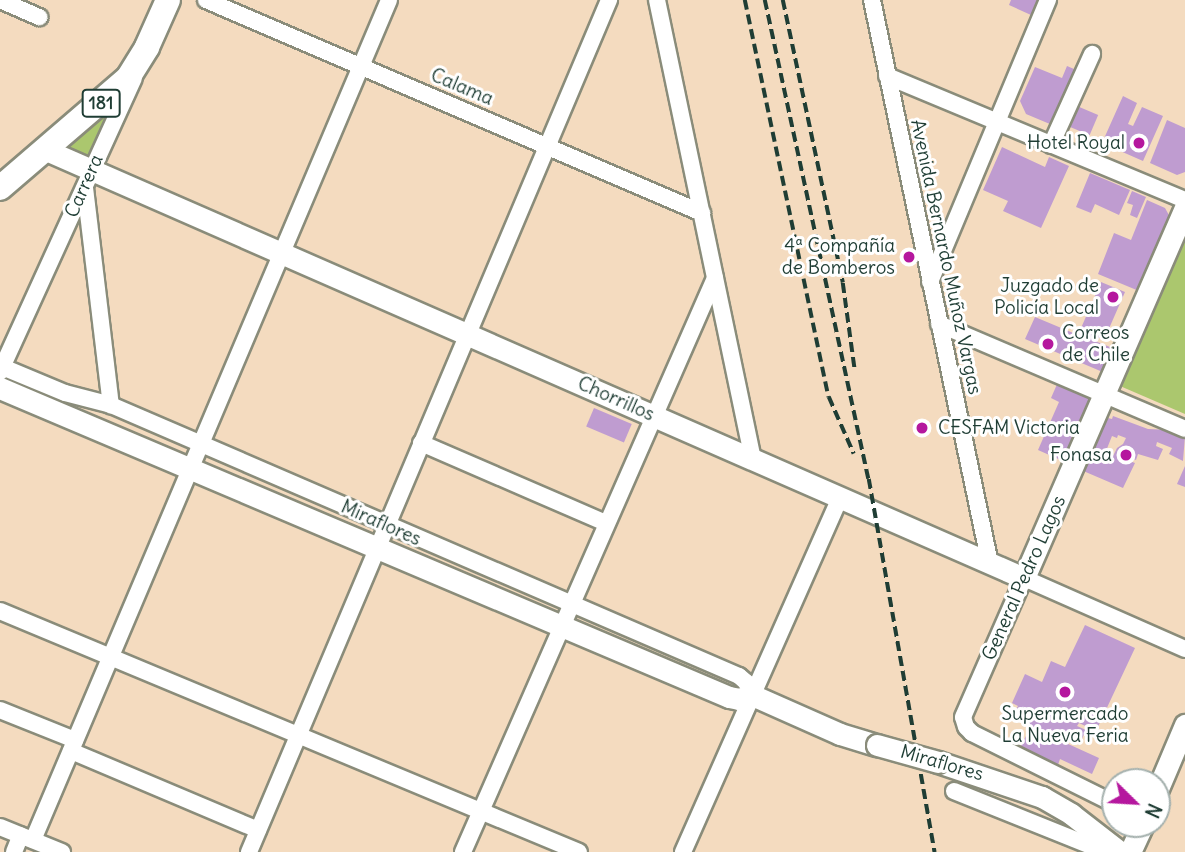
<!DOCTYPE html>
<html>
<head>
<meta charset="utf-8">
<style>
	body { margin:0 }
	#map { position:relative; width:1185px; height:852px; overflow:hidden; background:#f4dbbf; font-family:Delius,sans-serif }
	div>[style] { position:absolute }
	.green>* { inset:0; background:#abc76e }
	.building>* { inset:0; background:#bf9cd0; transform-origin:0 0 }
	.roads { filter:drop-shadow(2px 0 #8a8c7a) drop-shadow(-2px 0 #8a8c7a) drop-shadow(0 2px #8a8c7a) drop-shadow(0 -2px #8a8c7a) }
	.minor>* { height:16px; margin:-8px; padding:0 8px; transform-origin:8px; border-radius:8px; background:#fff }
	.major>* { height:21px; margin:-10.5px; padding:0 10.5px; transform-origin:10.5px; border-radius:10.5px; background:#fff }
	.highway>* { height:24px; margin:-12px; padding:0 12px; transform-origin:12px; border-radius:12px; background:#fff }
	.rail>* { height:3.5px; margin-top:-1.75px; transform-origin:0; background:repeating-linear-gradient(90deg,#1f3d34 0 10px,transparent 0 15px) }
	.bridges { filter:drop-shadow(2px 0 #8a8c7a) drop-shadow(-2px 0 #8a8c7a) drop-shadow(0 2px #8a8c7a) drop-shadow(0 -2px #8a8c7a) }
	.major-bridge>* { height:21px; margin:-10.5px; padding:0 10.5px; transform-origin:10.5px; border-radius:10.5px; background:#fff }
	.dots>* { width:19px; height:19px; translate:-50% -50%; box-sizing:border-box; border:4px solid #fff; border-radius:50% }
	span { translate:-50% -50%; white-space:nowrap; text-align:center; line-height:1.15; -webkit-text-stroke:6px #fff; paint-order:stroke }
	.shield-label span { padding:2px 5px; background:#fff; border:2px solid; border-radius:5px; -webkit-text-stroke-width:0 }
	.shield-label { font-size:18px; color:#1f3d34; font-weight:700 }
	.street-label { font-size:19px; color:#1f3d34 }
	.poi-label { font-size:19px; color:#1f3d34 }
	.right { translate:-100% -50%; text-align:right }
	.left { translate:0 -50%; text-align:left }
	.north { position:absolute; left:1101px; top:768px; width:70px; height:70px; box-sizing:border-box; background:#fff; border:2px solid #a5b1ae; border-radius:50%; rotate:114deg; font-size:19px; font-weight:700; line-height:28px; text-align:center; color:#1f3d34 }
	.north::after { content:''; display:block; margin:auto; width:24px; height:32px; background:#b5179e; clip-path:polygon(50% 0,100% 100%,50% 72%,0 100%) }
</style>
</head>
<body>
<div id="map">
	<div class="green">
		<i style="clip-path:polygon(113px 109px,88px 162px,62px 150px)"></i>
		<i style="clip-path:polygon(1185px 231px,1185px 414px,1120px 386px)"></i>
	</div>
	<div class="building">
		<i style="clip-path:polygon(1011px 0,1038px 0,1031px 15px,1009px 5px)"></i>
		<i style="clip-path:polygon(1077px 63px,1085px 66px,1057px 127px,1026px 114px,1020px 101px,1035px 67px,1062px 78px,1067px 66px,1074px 69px)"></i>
		<i style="clip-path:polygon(1123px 96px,1137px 103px,1128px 124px,1133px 126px,1142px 107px,1163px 116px,1143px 161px,1102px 143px)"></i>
		<i style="left:1077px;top:106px;width:23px;height:22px;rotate:23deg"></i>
		<i style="clip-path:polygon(1167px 120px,1185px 128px,1185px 172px,1177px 175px,1150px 163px)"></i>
		<i style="clip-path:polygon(1002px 147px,1045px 167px,1049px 157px,1069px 166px,1041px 228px,1003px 211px,1008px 201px,983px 190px)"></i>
		<i style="clip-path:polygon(1090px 173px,1130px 190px,1119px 215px,1095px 204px,1091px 213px,1076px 207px)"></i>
		<i style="clip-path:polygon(1132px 191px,1146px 197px,1137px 218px,1130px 215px,1133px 205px,1127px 203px)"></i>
		<i style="clip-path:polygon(1147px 200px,1165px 208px,1170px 217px,1139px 291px,1098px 274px,1114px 233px,1131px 240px)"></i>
		<i style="clip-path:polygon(1101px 282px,1125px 292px,1104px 340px,1097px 337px,1095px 341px,1115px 349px,1105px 373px,1025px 339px,1035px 317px,1078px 335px)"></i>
		<i style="clip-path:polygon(1058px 382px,1093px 398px,1065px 462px,1038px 450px,1059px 402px,1051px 398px)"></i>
		<i style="left:594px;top:408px;width:41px;height:20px;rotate:23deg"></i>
		<i style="clip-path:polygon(evenodd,1113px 416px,1148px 429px,1171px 430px,1185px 436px,1183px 461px,1169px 454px,1172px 448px,1157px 442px,1156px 446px,1163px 449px,1158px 460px,1138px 454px,1136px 460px,1128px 457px,1127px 460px,1135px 463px,1123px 488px,1081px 470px,1104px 417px,1112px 419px,1113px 416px,1118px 435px,1126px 438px,1123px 444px,1117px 448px,1112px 458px,1104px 456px,1112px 436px,1117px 438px,1118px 435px)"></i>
		<i style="clip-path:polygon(1185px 466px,1185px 487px,1177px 484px)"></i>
		<i style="clip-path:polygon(1085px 625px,1135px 648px,1096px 731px,1079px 723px,1077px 726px,1086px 730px,1079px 745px,1068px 739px,1066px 743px,1099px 758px,1092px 774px,1060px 759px,1058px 765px,1020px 748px,1031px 726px,1020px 721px,1023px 714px,1015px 711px,1018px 706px,1012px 703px,1025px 674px,1042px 682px,1051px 661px,1065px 667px)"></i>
	</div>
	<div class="roads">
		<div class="minor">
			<i style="left:0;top:0;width:43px;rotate:23.6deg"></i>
			<i style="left:206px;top:0;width:540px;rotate:23.24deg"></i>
			<i style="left:657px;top:0;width:469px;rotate:78.2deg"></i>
			<i style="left:872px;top:0;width:576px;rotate:78.18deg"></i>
			<i style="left:887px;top:76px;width:323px;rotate:22.6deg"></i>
			<i style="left:1051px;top:145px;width:100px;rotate:-65.7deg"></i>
			<i style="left:85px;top:188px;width:219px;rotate:83.2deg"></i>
			<i style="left:930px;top:282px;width:306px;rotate:-67.3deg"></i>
			<i style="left:939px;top:324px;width:267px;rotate:23.1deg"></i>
			<i style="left:0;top:366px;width:70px;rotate:22.6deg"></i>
			<i style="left:65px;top:393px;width:48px;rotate:14.6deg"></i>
			<i style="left:111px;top:405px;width:684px;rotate:23.34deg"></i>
			<i style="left:739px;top:676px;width:9px;rotate:41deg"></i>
			<i style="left:746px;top:682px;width:14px;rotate:65deg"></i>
			<i style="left:0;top:372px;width:323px;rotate:-65.5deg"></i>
			<i style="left:421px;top:443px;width:202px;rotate:23.4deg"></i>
			<i style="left:0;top:611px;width:627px;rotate:22.6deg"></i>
			<i style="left:0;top:710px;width:81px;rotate:21.8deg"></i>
			<i style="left:71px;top:751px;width:203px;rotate:22.9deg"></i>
			<i style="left:954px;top:791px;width:164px;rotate:21.9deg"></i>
			<i style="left:1115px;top:804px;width:160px;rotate:-153.6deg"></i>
			<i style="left:972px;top:733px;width:8px;rotate:-135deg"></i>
			<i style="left:966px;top:727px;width:10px;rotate:-107deg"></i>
			<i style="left:963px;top:717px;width:152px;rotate:-66.3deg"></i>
			<i style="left:1024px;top:578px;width:176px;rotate:23.8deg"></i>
			<i style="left:0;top:827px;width:67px;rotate:22deg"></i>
			<i style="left:33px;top:840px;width:912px;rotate:-67.03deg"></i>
			<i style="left:14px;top:852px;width:18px;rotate:-68deg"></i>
			<i style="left:249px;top:852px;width:925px;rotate:-67.09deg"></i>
			<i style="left:463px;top:852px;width:627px;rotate:-66.3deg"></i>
			<i style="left:683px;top:852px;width:387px;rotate:-66.1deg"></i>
		</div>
		<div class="major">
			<i style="left:46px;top:150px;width:1068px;rotate:23.64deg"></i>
			<i style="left:1024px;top:578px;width:404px;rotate:-66.5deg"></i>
			<i style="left:0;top:388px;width:792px;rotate:22.97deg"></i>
			<i style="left:729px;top:697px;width:10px;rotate:11deg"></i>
			<i style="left:739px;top:699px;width:14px;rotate:-17deg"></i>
			<i style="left:752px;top:695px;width:96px;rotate:23.9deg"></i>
			<i style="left:840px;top:734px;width:39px;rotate:17deg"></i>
			<i style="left:938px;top:762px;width:110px;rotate:18.6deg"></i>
			<i style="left:1042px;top:797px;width:34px;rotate:30deg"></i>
			<i style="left:1071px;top:814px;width:62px;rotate:37.8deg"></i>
			<i style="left:1157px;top:791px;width:72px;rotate:-67deg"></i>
			<i style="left:1130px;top:852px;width:31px;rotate:-65deg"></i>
		</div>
		<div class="highway">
			<i style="left:0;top:188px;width:169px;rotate:-40.7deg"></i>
			<i style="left:128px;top:78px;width:36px;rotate:-58deg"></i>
			<i style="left:147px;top:47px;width:51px;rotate:-65.9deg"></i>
		</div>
	</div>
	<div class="rail">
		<i style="left:745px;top:0;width:406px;rotate:78.1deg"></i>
		<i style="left:829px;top:397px;width:62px;rotate:66.3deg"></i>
		<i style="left:765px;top:0;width:490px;rotate:77.8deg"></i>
		<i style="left:869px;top:479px;width:379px;rotate:80deg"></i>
		<i style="left:783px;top:0;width:289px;rotate:78deg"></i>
		<i style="left:843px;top:283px;width:89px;rotate:82.2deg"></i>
	</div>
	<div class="bridges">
		<div class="major-bridge">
			<i style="left:877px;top:745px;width:63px;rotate:15.6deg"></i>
		</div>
	</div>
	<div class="dots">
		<i style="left:1139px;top:143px;background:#b5179e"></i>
		<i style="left:909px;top:257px;background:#b5179e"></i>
		<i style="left:1113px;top:297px;background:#b5179e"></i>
		<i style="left:1048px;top:344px;background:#b5179e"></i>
		<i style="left:922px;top:428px;background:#b5179e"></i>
		<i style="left:1126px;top:455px;background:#b5179e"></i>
		<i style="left:1065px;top:692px;background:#b5179e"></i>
	</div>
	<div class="shield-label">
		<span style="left:101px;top:103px">181</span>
	</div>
	<div class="street-label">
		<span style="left:462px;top:87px;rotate:23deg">Calama</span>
		<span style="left:84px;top:186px;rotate:-66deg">Carrera</span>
		<span style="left:946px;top:257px;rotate:78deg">Avenida Bernardo Muñoz Vargas</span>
		<span style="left:616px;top:399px;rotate:24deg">Chorrillos</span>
		<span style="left:381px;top:523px;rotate:24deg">Miraflores</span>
		<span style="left:1024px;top:578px;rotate:-66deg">General Pedro Lagos</span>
		<span style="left:942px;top:763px;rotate:16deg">Miraflores</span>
	</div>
	<div class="poi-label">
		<span class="right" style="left:1125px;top:143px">Hotel Royal</span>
		<span class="right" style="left:895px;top:257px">4ª Compañía<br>de Bomberos</span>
		<span class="right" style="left:1099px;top:297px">Juzgado de<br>Policía Local</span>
		<span class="left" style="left:1062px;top:344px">Correos<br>de Chile</span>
		<span class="left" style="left:938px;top:428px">CESFAM Victoria</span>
		<span class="right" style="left:1112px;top:455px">Fonasa</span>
		<span style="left:1065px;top:725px">Supermercado<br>La Nueva Feria</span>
	</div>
	<div class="north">N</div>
</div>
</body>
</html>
